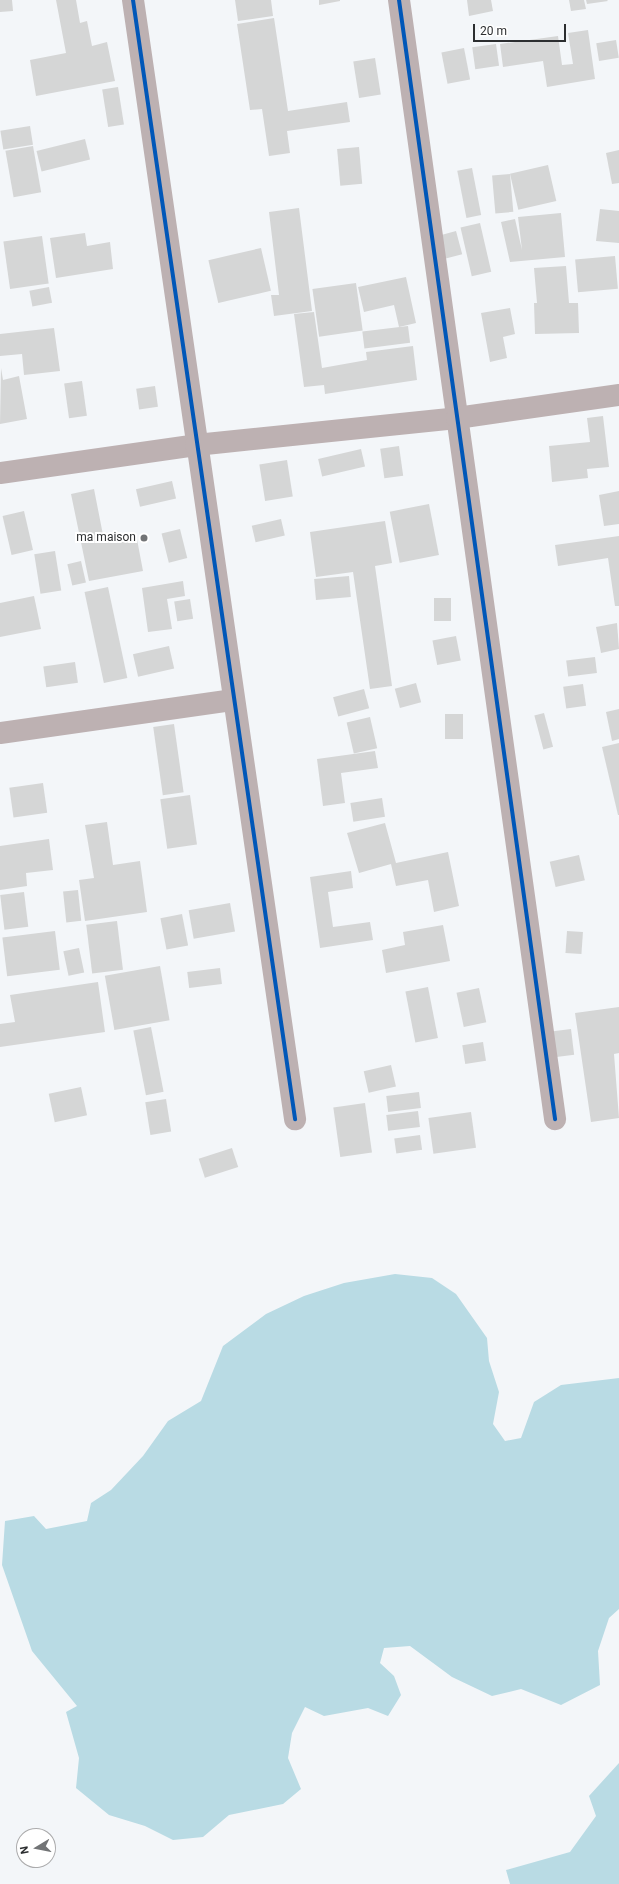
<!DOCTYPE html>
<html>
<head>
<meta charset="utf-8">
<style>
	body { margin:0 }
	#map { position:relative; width:619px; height:1884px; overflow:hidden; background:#f3f6f9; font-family:Roboto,sans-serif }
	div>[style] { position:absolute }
	.water>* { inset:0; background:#b9dbe4 }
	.building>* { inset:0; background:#d5d6d6; transform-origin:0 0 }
	.street>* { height:22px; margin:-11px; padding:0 11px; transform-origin:11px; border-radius:11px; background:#bdb1b2 }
	.cycleway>* { height:4px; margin:-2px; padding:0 2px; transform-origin:2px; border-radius:2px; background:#0057b8 }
	.dots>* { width:11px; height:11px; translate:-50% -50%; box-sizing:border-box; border:2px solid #fff; border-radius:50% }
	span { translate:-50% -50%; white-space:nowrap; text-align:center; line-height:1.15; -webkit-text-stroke:4px #fff; paint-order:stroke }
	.poi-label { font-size:12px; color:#2c2e30 }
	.right { translate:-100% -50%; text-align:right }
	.north { position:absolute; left:16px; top:1828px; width:40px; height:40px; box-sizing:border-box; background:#fff; border:1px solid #ababac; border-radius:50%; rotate:260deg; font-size:11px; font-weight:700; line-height:16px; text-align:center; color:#2c2e30 }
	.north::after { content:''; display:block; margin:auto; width:14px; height:18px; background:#727476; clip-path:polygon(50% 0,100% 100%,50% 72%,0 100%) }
	.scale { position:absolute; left:473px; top:24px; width:93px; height:18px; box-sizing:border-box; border:2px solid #2c2e30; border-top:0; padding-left:5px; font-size:12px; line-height:14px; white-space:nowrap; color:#2c2e30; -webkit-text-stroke:3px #fff; paint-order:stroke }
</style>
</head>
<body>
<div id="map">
	<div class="water">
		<i style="clip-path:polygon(395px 1274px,432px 1278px,456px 1294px,487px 1338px,489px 1361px,499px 1392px,493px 1424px,505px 1441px,521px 1438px,534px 1402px,561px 1385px,619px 1378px,619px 1609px,609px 1618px,598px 1651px,600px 1685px,561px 1705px,521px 1689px,492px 1696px,452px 1677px,410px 1646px,384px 1648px,380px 1663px,394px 1676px,401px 1695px,388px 1716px,368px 1708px,324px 1716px,305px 1707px,292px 1733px,288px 1758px,301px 1789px,283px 1804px,229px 1815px,203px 1837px,173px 1840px,145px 1826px,109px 1815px,76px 1788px,79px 1758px,66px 1712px,77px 1706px,32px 1651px,2px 1565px,5px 1521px,34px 1516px,46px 1529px,87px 1521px,91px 1503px,111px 1490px,143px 1456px,168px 1421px,201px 1401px,223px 1346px,266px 1314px,304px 1296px,344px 1283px)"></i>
		<i style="clip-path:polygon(619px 1763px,619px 1884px,510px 1884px,506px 1870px,570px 1852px,596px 1816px,589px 1796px)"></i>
	</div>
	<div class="building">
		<i style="clip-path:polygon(0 0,12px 0,13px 11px,0 12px)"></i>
		<i style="clip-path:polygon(56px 0,76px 0,80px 23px,87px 21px,92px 46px,107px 42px,115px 81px,36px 96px,30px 60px,66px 53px)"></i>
		<i style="clip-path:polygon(235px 0,271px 0,273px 16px,238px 21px)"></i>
		<i style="clip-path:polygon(319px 0,340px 0,340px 1px,319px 5px)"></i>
		<i style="clip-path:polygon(467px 0,491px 0,493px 11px,469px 16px)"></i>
		<i style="clip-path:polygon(569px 0,584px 0,586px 9px,571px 11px)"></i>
		<i style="clip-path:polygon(586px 0,607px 0,608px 1px,587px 4px)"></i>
		<i style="clip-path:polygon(274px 18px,288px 111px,347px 102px,350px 122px,287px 131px,290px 153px,269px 156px,262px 109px,250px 110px,237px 24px)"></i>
		<i style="clip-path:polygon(588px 30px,595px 79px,547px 87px,543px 61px,503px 67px,500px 44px,558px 36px,562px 65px,573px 64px,568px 33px)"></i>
		<i style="left:616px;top:40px;width:18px;height:20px;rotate:81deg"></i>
		<i style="left:496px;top:44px;width:22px;height:24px;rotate:82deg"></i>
		<i style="left:464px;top:48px;width:32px;height:23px;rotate:79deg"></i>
		<i style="left:375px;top:58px;width:37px;height:22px;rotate:81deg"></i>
		<i style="left:118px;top:87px;width:38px;height:16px;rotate:81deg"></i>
		<i style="left:30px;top:126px;width:19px;height:30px;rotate:81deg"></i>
		<i style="left:85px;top:139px;width:21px;height:50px;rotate:76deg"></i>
		<i style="left:33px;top:146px;width:47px;height:28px;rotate:80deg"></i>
		<i style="left:359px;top:147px;width:37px;height:22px;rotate:85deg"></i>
		<i style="clip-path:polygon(619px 150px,619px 183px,612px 184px,606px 153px)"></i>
		<i style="left:548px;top:165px;width:37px;height:39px;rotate:77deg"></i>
		<i style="left:472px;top:168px;width:48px;height:15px;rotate:79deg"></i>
		<i style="left:510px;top:174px;width:38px;height:18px;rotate:85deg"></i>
		<i style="clip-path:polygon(299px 208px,312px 311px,274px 316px,271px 295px,279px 295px,269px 212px)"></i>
		<i style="clip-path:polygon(600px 209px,619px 211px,619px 243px,596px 241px)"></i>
		<i style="clip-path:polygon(561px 213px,565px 257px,510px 262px,501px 222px,515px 219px,522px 250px,518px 217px)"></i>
		<i style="left:480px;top:223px;width:50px;height:20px;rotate:77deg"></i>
		<i style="left:456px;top:231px;width:24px;height:19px;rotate:75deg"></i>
		<i style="clip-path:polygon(85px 233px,87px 246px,110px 242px,113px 269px,56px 278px,50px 238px)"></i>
		<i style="left:42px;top:236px;width:48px;height:39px;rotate:82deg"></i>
		<i style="left:261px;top:248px;width:44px;height:54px;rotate:77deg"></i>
		<i style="left:615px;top:256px;width:33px;height:40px;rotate:85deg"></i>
		<i style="clip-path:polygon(566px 266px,569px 303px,578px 303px,579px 333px,535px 334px,534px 303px,537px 303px,534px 268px)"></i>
		<i style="clip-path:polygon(406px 277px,416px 323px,399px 327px,394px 305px,364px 312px,358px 287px)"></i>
		<i style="left:356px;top:283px;width:48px;height:44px;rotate:82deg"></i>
		<i style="left:49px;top:287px;width:16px;height:20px;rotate:79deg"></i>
		<i style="clip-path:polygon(510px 308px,515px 334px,503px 337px,507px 358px,490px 362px,481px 313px)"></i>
		<i style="clip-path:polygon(314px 312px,322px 368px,367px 360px,366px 352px,413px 346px,417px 380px,325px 394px,324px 385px,304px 387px,294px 314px)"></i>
		<i style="left:408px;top:326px;width:17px;height:46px;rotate:83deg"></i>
		<i style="clip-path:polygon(54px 328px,60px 371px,24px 375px,22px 354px,0 356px,0 334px)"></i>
		<i style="clip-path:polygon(1px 368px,3px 380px,19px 376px,27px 419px,0 424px)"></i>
		<i style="left:82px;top:381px;width:35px;height:18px;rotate:82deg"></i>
		<i style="left:155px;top:386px;width:21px;height:19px;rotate:82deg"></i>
		<i style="clip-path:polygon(603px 416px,609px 467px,587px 469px,588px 478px,552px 482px,549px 446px,590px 442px,587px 418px)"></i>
		<i style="left:399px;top:446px;width:30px;height:19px;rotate:82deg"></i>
		<i style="left:361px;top:449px;width:18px;height:44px;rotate:77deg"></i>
		<i style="left:287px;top:460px;width:37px;height:28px;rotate:81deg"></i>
		<i style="left:172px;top:481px;width:18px;height:37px;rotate:77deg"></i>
		<i style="clip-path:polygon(94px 489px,104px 540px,136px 534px,143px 571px,89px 581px,71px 494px)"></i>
		<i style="clip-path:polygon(619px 491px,619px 524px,604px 526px,599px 495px)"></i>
		<i style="left:429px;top:504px;width:52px;height:40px;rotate:79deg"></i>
		<i style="left:24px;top:511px;width:40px;height:22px;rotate:77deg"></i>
		<i style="left:281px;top:519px;width:17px;height:30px;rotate:77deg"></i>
		<i style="clip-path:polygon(385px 521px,392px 563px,375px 566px,392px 686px,370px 689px,353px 572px,316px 577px,310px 532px)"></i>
		<i style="left:180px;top:529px;width:30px;height:19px;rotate:76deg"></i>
		<i style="clip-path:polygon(619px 536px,619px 606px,615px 606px,608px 558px,558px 566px,555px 545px)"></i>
		<i style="left:55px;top:551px;width:40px;height:21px;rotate:81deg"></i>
		<i style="left:81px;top:561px;width:22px;height:14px;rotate:77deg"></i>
		<i style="left:349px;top:576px;width:21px;height:35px;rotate:85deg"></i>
		<i style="clip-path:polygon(183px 581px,185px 596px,167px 599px,172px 629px,148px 632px,142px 588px)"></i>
		<i style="left:108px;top:587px;width:93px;height:24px;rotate:78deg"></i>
		<i style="clip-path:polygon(34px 596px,41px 629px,0 637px,0 603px)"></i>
		<i style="left:434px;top:598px;width:17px;height:23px"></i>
		<i style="left:190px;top:599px;width:20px;height:16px;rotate:81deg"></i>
		<i style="clip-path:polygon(617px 623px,619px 649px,601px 653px,596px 627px)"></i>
		<i style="left:456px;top:636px;width:25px;height:24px;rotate:79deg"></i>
		<i style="left:169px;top:646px;width:23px;height:37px;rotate:77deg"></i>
		<i style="left:595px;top:657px;width:16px;height:29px;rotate:83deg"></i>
		<i style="left:75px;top:662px;width:21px;height:32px;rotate:82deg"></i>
		<i style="left:416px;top:683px;width:20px;height:22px;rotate:75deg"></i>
		<i style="left:583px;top:684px;width:22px;height:20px;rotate:82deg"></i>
		<i style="left:364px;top:689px;width:20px;height:32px;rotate:75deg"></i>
		<i style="clip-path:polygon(619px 709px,619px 739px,612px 741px,606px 712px)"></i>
		<i style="left:544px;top:713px;width:35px;height:10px;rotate:75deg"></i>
		<i style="left:445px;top:714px;width:18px;height:25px"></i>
		<i style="left:370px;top:717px;width:32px;height:24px;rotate:77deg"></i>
		<i style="left:174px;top:724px;width:69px;height:21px;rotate:82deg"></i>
		<i style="clip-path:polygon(619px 743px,619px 815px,618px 815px,602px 747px)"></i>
		<i style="clip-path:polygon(375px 751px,378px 768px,341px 773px,345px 803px,323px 806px,317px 759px)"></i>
		<i style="left:43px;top:783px;width:30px;height:34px;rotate:82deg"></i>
		<i style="left:190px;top:795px;width:50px;height:30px;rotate:82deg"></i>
		<i style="left:382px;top:798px;width:19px;height:32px;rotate:81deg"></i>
		<i style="clip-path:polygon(107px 822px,113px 865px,140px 861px,147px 912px,85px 921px,79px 880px,94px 878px,85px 825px)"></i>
		<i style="clip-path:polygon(385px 823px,396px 863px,448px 852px,459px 906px,434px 912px,428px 880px,396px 886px,391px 864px,359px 873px,347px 833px)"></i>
		<i style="clip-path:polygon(49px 839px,53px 870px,26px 873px,27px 886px,0 890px,0 846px)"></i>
		<i style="left:579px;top:855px;width:26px;height:30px;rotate:77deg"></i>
		<i style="clip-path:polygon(351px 871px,353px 888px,328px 892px,333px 927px,370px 922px,373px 940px,320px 948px,310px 877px)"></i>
		<i style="left:78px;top:890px;width:31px;height:15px;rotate:84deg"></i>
		<i style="left:24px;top:892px;width:35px;height:24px;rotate:83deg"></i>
		<i style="left:230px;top:903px;width:29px;height:42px;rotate:80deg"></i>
		<i style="left:182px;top:914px;width:32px;height:22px;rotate:79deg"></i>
		<i style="left:117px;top:921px;width:49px;height:31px;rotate:83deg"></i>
		<i style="clip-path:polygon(443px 925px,450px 961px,386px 973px,382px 950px,405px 945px,403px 932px)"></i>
		<i style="left:55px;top:931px;width:39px;height:53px;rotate:83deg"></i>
		<i style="left:567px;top:931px;width:16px;height:22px;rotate:4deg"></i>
		<i style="left:79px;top:948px;width:25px;height:16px;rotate:78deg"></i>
		<i style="left:160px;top:966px;width:55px;height:56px;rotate:80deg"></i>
		<i style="left:220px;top:968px;width:16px;height:33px;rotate:83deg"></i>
		<i style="clip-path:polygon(98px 982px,105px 1032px,0 1047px,0 1024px,15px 1022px,10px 995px)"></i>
		<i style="left:428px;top:987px;width:52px;height:23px;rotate:79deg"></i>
		<i style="left:479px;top:988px;width:35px;height:23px;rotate:78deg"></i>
		<i style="clip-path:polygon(619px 1007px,619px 1053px,614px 1054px,619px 1118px,591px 1122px,575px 1013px)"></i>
		<i style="left:151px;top:1027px;width:66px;height:18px;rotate:79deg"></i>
		<i style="left:571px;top:1029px;width:26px;height:18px;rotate:83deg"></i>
		<i style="left:483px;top:1042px;width:19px;height:21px;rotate:81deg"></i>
		<i style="left:391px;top:1065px;width:22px;height:28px;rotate:77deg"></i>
		<i style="left:81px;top:1087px;width:29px;height:33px;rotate:78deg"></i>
		<i style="left:419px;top:1092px;width:16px;height:33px;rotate:83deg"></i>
		<i style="left:166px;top:1099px;width:33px;height:21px;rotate:81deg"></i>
		<i style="left:365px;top:1103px;width:50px;height:32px;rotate:82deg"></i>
		<i style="left:418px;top:1111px;width:16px;height:32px;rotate:83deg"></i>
		<i style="left:471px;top:1112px;width:36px;height:43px;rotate:82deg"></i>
		<i style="left:420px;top:1135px;width:15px;height:26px;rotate:82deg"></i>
		<i style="left:232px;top:1148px;width:20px;height:35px;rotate:72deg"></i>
	</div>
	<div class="street">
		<i style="left:133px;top:0;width:1131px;rotate:81.76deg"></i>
		<i style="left:399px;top:0;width:1130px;rotate:82.06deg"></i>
		<i style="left:0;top:473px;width:198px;rotate:-8.1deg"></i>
		<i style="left:196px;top:445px;width:262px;rotate:-5.9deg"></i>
		<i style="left:457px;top:418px;width:164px;rotate:-8.1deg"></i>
		<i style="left:0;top:733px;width:234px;rotate:-8.1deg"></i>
	</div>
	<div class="cycleway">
		<i style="left:133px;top:0;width:1131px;rotate:81.76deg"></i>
		<i style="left:399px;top:0;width:1130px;rotate:82.06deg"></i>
	</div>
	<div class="dots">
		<i style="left:144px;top:538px;background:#727476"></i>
	</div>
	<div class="poi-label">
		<span class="right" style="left:136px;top:538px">ma maison</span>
	</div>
	<div class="north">N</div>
	<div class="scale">20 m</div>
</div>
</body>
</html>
